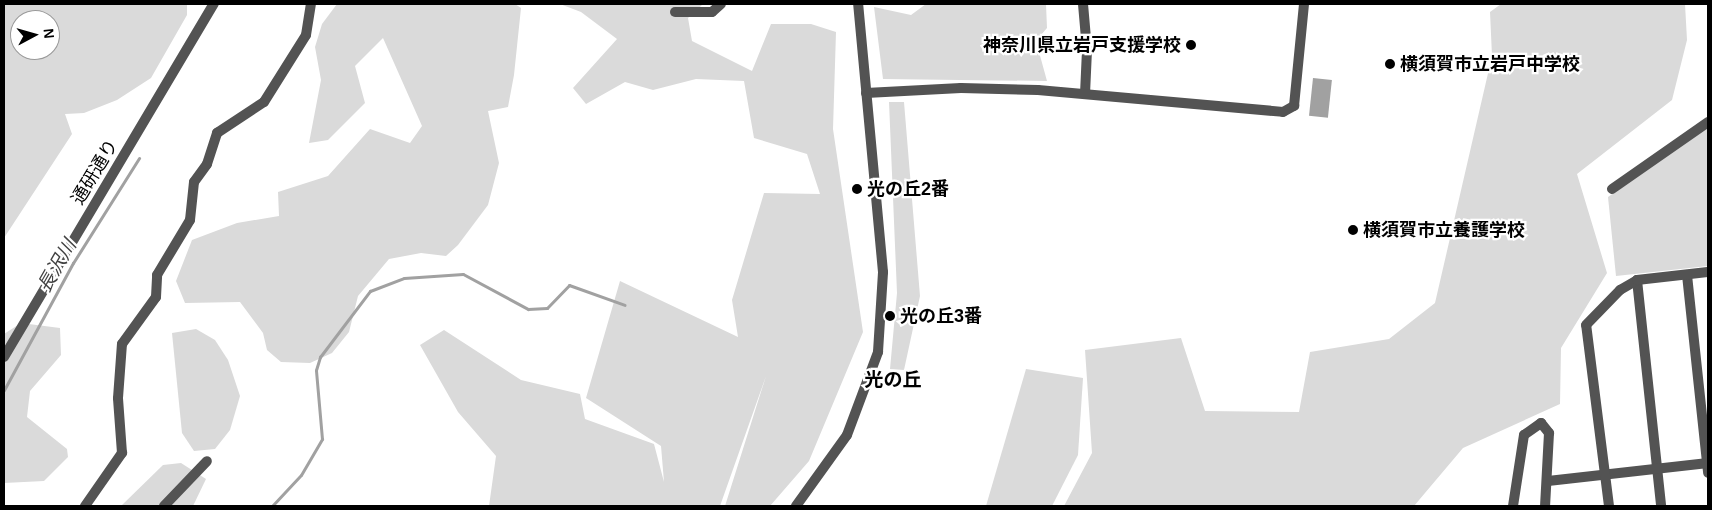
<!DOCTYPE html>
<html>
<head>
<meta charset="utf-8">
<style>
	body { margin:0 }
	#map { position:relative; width:1712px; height:510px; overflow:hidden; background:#fff; font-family:Arial,"Noto Sans JP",sans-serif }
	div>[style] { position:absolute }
	.green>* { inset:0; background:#dadada }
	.water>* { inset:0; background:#a1a1a1; transform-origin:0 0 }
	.stream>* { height:3px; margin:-1.5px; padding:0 1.5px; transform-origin:1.5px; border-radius:1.5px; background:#a1a1a1 }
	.minor>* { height:10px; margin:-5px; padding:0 5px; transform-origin:5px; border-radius:5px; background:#535353 }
	.tertiary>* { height:10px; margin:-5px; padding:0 5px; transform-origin:5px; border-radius:5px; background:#535353 }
	.dots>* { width:14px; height:14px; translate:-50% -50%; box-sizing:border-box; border:2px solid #fff; border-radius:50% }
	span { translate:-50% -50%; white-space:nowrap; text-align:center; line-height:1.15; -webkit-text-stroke:4.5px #fff; paint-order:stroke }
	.poi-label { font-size:18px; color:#000; font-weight:700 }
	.right { translate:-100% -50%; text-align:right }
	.left { translate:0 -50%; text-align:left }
	.street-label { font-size:18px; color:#000 }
	.water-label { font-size:19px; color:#424242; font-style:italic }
	.neighbourhood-label { font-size:19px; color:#000; font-weight:700 }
	.frame { position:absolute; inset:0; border:5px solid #000; pointer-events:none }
	.north { position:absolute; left:10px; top:10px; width:50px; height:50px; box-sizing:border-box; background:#fff; border:1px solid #999; border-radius:50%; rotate:84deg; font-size:14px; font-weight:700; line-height:20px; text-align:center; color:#000 }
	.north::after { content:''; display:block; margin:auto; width:18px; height:22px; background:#000; clip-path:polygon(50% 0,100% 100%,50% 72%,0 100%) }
</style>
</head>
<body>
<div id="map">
	<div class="green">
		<i style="clip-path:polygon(evenodd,4px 4px,187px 4px,187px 15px,151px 78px,117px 100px,84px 113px,65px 114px,72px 134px,4px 238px,4px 4px,20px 20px,50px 20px,50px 50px,20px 50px,20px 20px)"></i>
		<i style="clip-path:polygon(337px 4px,515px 4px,521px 8px,514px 75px,508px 107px,488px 111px,499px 163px,488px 205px,458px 245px,446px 256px,421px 253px,389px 259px,358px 296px,349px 332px,332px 353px,310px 363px,281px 362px,267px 350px,263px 333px,240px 302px,185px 303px,176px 281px,192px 240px,237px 223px,279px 216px,278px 192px,328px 176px,370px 129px,410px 143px,422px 126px,383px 38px,355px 66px,365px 103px,328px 140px,309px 143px,321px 80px,315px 47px,322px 24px)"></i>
		<i style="clip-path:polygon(560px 4px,703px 4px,688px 18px,692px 41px,752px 71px,771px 24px,811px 24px,836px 32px,833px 129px,863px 332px,809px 461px,770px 506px,725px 506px,766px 376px,720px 506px,489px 506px,496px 456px,458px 412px,420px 345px,444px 330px,521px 380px,580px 394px,585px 419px,654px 444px,664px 482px,661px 446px,586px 398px,620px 281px,738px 337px,732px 300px,764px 193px,820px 194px,807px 154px,754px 138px,744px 81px,696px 79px,653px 90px,625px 82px,586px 104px,573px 88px,617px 39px,581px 12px)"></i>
		<i style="clip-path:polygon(926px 4px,1046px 4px,1047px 28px,1036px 41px,1047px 81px,883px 79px,874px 7px,911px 15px)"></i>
		<i style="clip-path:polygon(1501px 4px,1685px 4px,1687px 40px,1672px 100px,1577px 174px,1607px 273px,1561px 348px,1560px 404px,1463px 448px,1414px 506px,1064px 506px,1092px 453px,1085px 350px,1181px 338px,1205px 411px,1299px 412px,1310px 352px,1389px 339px,1435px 303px,1492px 56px,1490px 12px)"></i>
		<i style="clip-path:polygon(889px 102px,904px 102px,920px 296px,904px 370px,890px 369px,897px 293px)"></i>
		<i style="clip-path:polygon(1708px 127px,1708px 266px,1616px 276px,1608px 197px)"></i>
		<i style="clip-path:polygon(21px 323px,60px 328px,61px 355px,30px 391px,27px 417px,67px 449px,68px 457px,44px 481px,4px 483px,4px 334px)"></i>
		<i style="clip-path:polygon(196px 329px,215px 340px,228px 360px,240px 396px,230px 430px,215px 449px,194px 451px,182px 433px,172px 333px)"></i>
		<i style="clip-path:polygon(1026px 369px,1083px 378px,1078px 455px,1052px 506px,986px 506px)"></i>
		<i style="clip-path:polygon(181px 463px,206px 479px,193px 506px,121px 506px,163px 465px)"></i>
	</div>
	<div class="water">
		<i style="left:1313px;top:78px;width:19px;height:38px;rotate:6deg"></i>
	</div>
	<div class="stream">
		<i style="left:4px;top:390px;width:145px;rotate:-61.5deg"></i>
		<i style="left:73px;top:263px;width:124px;rotate:-57.8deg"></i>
		<i style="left:272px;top:506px;width:42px;rotate:-46.9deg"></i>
		<i style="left:301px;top:475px;width:42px;rotate:-59.7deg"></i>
		<i style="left:322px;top:439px;width:69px;rotate:-95deg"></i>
		<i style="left:316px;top:370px;width:14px;rotate:-73deg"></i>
		<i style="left:320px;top:357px;width:83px;rotate:-52.9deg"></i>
		<i style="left:370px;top:291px;width:36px;rotate:-21deg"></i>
		<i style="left:404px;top:278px;width:59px;rotate:-3.9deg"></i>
		<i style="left:463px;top:274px;width:74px;rotate:28.3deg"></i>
		<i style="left:528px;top:309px;width:19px;rotate:-3deg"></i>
		<i style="left:547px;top:308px;width:32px;rotate:-46deg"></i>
		<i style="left:569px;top:285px;width:59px;rotate:19.7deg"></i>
	</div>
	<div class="minor">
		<i style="left:1083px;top:4px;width:46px;rotate:85deg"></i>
		<i style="left:1087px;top:50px;width:44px;rotate:92.6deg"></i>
		<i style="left:675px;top:12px;width:37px"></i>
		<i style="left:712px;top:12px;width:12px;rotate:-42deg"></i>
		<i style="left:1612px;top:189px;width:117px;rotate:-34.9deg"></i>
		<i style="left:1687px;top:275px;width:199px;rotate:83.9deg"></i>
		<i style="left:1637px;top:280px;width:227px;rotate:83.9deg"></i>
		<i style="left:1548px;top:481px;width:161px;rotate:-6.4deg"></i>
		<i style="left:85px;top:506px;width:65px;rotate:-55.1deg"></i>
		<i style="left:122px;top:453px;width:55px;rotate:-94.2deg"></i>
		<i style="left:118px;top:398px;width:54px;rotate:-85.8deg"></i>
		<i style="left:122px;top:344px;width:58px;rotate:-54.1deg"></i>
		<i style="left:156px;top:297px;width:22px;rotate:-87deg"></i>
		<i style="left:157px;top:275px;width:64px;rotate:-59deg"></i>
		<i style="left:190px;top:220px;width:38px;rotate:-84deg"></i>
		<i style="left:194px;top:182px;width:22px;rotate:-54deg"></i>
		<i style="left:207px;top:164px;width:33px;rotate:-72deg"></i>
		<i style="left:217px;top:133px;width:56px;rotate:-33.4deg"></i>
		<i style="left:264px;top:102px;width:79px;rotate:-57.9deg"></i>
		<i style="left:306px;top:35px;width:31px;rotate:-81deg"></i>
		<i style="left:164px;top:506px;width:62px;rotate:-46.3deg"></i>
		<i style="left:1513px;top:506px;width:72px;rotate:-81.2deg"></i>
		<i style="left:1524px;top:435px;width:21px;rotate:-35deg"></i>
		<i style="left:1541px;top:423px;width:13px;rotate:51deg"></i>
		<i style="left:1549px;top:433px;width:73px;rotate:93.1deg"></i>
		<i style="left:1609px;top:506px;width:182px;rotate:-97.2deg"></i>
		<i style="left:1586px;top:325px;width:49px;rotate:-45.8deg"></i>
		<i style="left:1620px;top:290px;width:20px;rotate:-30deg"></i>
		<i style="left:1637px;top:280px;width:71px;rotate:-6.4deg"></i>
	</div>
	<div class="tertiary">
		<i style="left:866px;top:93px;width:95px;rotate:-3deg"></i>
		<i style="left:961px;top:88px;width:77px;rotate:1.5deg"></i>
		<i style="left:1038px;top:90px;width:246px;rotate:5.1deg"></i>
		<i style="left:1283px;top:112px;width:13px;rotate:-29deg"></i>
		<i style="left:1294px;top:106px;width:102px;rotate:-84.4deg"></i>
		<i style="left:4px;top:357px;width:411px;rotate:-59.3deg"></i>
		<i style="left:796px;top:506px;width:87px;rotate:-54.3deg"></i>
		<i style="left:847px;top:435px;width:89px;rotate:-69.5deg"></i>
		<i style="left:878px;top:352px;width:80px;rotate:-86.4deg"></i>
		<i style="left:883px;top:272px;width:269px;rotate:-95.3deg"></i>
	</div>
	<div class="dots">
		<i style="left:1191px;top:45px;background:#000"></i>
		<i style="left:1390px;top:64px;background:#000"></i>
		<i style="left:857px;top:189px;background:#000"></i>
		<i style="left:1353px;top:230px;background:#000"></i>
		<i style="left:890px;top:316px;background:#000"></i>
	</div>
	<div class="poi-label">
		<span class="right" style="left:1181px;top:45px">神奈川県立岩戸支援学校</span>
		<span class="left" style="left:1400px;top:64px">横須賀市立岩戸中学校</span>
		<span class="left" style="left:867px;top:189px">光の丘2番</span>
		<span class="left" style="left:1363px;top:230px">横須賀市立養護学校</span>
		<span class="left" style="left:900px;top:316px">光の丘3番</span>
	</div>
	<div class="street-label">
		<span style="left:95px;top:172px;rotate:-59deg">通研通り</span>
	</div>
	<div class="water-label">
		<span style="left:57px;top:266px;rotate:-60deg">長沢川</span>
	</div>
	<div class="neighbourhood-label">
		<span style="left:893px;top:380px">光の丘</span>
	</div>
	<div class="frame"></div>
	<div class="north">N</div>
</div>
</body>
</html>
